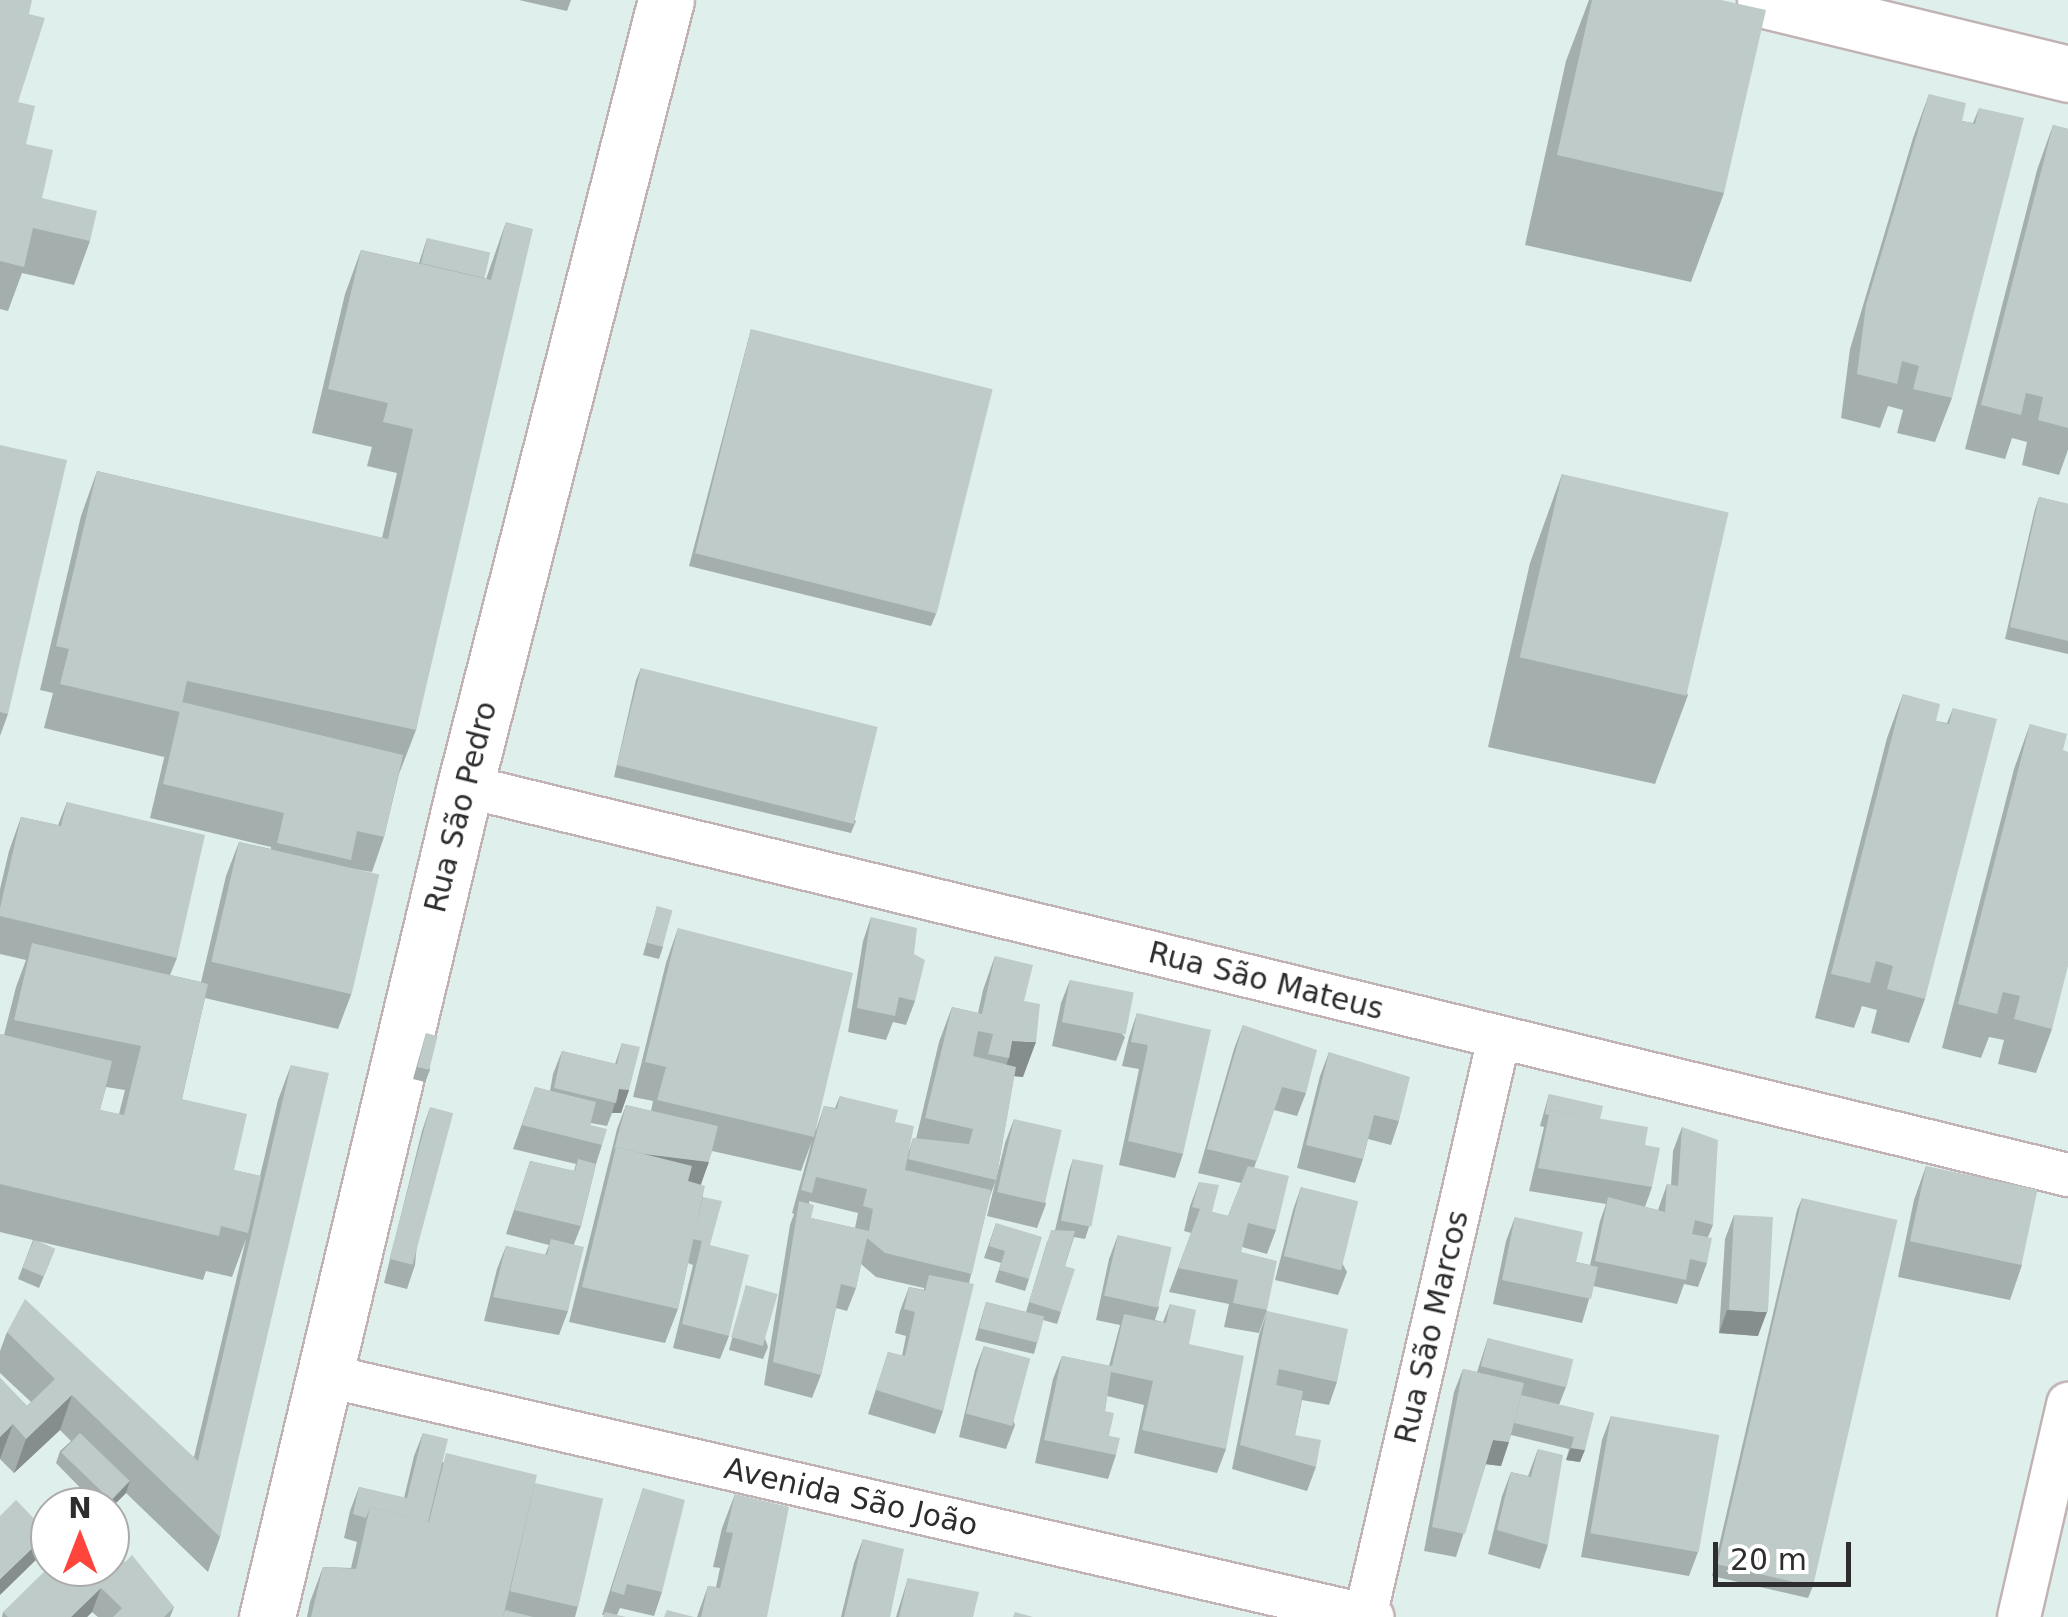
<!DOCTYPE html>
<html>
<head>
<meta charset="utf-8">
<style>
	body { margin:0 }
	#map { position:relative; width:2068px; height:1617px; overflow:hidden; background:#dfefec; font-family:"DejaVu Sans",sans-serif }
	div>[style] { position:absolute }
	.roads { filter:drop-shadow(2px 0 #c1b3b3) drop-shadow(-2px 0 #c1b3b3) drop-shadow(0 2px #c1b3b3) drop-shadow(0 -2px #c1b3b3) }
	.street>* { height:42px; margin:-21px; padding:0 21px; transform-origin:21px; border-radius:21px; background:#fff }
	.secondary>* { height:55px; margin:-27.5px; padding:0 27.5px; transform-origin:27.5px; border-radius:27.5px; background:#fff }
	.wall>* { inset:0; background:#a4afad }
	.shaded-wall>* { inset:0; background:#868e8d }
	.building>* { inset:0; background:#bfcbc9; transform-origin:0 0 }
	span { translate:-50% -50%; white-space:nowrap; text-align:center; line-height:1.15; -webkit-text-stroke:8px #fff; paint-order:stroke }
	.street-label { font-size:30px; color:#2d2d2d }
	.north { position:absolute; left:30px; top:1487px; width:100px; height:100px; box-sizing:border-box; background:#fff; border:2px solid #ababab; border-radius:50%; rotate:0deg; font-size:28px; font-weight:700; line-height:40px; text-align:center; color:#2d2d2d }
	.north::after { content:''; display:block; margin:auto; width:35px; height:45px; background:#ff443c; clip-path:polygon(50% 0,100% 100%,50% 72%,0 100%) }
	.scale { position:absolute; left:1713px; top:1542px; width:138px; height:45px; box-sizing:border-box; border:5px solid #2d2d2d; border-top:0; padding-left:12px; font-size:30px; line-height:35px; white-space:nowrap; color:#2d2d2d; -webkit-text-stroke:8px #fff; paint-order:stroke }
</style>
</head>
<body>
<div id="map">
	<div class="roads">
		<div class="street">
			<i style="left:465px;top:786px;width:1650px;rotate:13.64deg"></i>
			<i style="left:328px;top:1376px;width:1072px;rotate:12.99deg"></i>
			<i style="left:1365px;top:1617px;width:594px;rotate:-76.97deg"></i>
			<i style="left:2019px;top:1617px;width:219px;rotate:-77deg"></i>
		</div>
		<div class="secondary">
			<i style="left:1765px;top:0;width:312px;rotate:13.7deg"></i>
			<i style="left:267px;top:1617px;width:854px;rotate:-76.6deg"></i>
			<i style="left:465px;top:786px;width:811px;rotate:-75.66deg"></i>
		</div>
	</div>
	<div class="wall">
		<i style="clip-path:polygon(0 0,29px 14px,18px 102px,26px 144px,42px 198px,90px 241px,74px 285px,22px 273px,8px 311px,0 309px)"></i>
		<i style="clip-path:polygon(519px 0,571px 0,567px 11px)"></i>
		<i style="clip-path:polygon(1589px 0,1721px 0,1724px 193px,1691px 282px,1525px 245px,1566px 61px)"></i>
		<i style="clip-path:polygon(1929px 94px,1962px 121px,1973px 123px,1979px 108px,1952px 398px,1935px 442px,1897px 433px,1903px 410px,1888px 406px,1880px 428px,1841px 418px,1850px 349px,1913px 138px)"></i>
		<i style="clip-path:polygon(2053px 125px,2068px 129px,2068px 450px,2059px 475px,2022px 465px,2027px 442px,2012px 438px,2005px 459px,1965px 449px,2037px 170px)"></i>
		<i style="clip-path:polygon(evenodd,506px 222px,416px 730px,399px 774px,384px 837px,372px 872px,348px 868px,351px 995px,338px 1029px,205px 998px,182px 1099px,234px 1170px,260px 1176px,278px 1100px,291px 1065px,220px 1537px,208px 1572px,126px 1493px,110px 1509px,110px 1507px,99px 1507px,56px 1463px,60px 1451px,71px 1441px,60px 1430px,14px 1473px,0 1459px,0 1378px,27px 1406px,31px 1402px,0 1373px,0 1351px,7px 1332px,194px 1457px,246px 1239px,232px 1277px,206px 1271px,203px 1280px,37px 1241px,55px 1249px,39px 1288px,18px 1279px,33px 1240px,0 1232px,0 1034px,4px 1035px,16px 987px,26px 960px,0 954px,0 889px,9px 851px,21px 817px,58px 825px,67px 802px,177px 958px,170px 975px,201px 982px,226px 876px,239px 842px,271px 849px,271px 847px,150px 818px,165px 754px,164px 757px,44px 728px,53px 693px,40px 690px,81px 516px,97px 471px,382px 538px,397px 473px,367px 466px,372px 447px,312px 433px,345px 294px,361px 250px,419px 263px,427px 238px,486px 279px,506px 222px,106px 1087px,125px 1090px,119px 1114px,100px 1110px,106px 1087px)"></i>
		<i style="clip-path:polygon(751px 329px,936px 614px,931px 626px,689px 566px)"></i>
		<i style="clip-path:polygon(0 445px,8px 714px,0 736px)"></i>
		<i style="clip-path:polygon(1562px 474px,1688px 695px,1655px 784px,1488px 747px,1530px 563px)"></i>
		<i style="clip-path:polygon(2039px 497px,2068px 504px,2068px 654px,2005px 639px,2035px 509px)"></i>
		<i style="clip-path:polygon(641px 668px,856px 821px,851px 833px,614px 777px,636px 680px)"></i>
		<i style="clip-path:polygon(1903px 694px,1936px 721px,1947px 723px,1953px 708px,1925px 999px,1909px 1043px,1871px 1033px,1877px 1010px,1862px 1006px,1854px 1028px,1815px 1018px,1887px 738px)"></i>
		<i style="clip-path:polygon(2030px 724px,2063px 750px,2052px 1029px,2036px 1073px,1998px 1064px,2004px 1040px,1989px 1037px,1981px 1058px,1942px 1048px,2014px 769px)"></i>
		<i style="clip-path:polygon(657px 906px,663px 947px,659px 959px,643px 955px)"></i>
		<i style="clip-path:polygon(871px 917px,914px 954px,915px 1001px,906px 1025px,893px 1022px,886px 1040px,848px 1032px,863px 941px)"></i>
		<i style="clip-path:polygon(evenodd,678px 928px,816px 1130px,824px 1106px,835px 1108px,840px 1096px,895px 1122px,909px 1151px,913px 1138px,916px 1139px,939px 1042px,952px 1007px,978px 1013px,983px 990px,995px 956px,1024px 1001px,1023px 1077px,1014px 1076px,996px 1180px,990px 1196px,969px 1283px,943px 1411px,935px 1434px,868px 1414px,888px 1352px,902px 1356px,906px 1336px,895px 1333px,900px 1311px,909px 1287px,924px 1290px,924px 1288px,876px 1277px,861px 1264px,856px 1288px,847px 1311px,836px 1308px,821px 1375px,812px 1398px,764px 1385px,790px 1225px,794px 1214px,792px 1213px,812px 1141px,801px 1171px,712px 1151px,701px 1185px,710px 1245px,729px 1336px,720px 1359px,673px 1348px,693px 1265px,688px 1263px,678px 1309px,665px 1343px,569px 1322px,617px 1129px,626px 1105px,651px 1111px,653px 1101px,633px 1097px,666px 963px,678px 928px,809px 1201px,858px 1213px,855px 1228px,811px 1218px,809px 1201px)"></i>
		<i style="clip-path:polygon(1070px 980px,1125px 1037px,1116px 1061px,1052px 1046px,1061px 1003px)"></i>
		<i style="clip-path:polygon(1137px 1013px,1183px 1154px,1175px 1178px,1119px 1165px,1139px 1069px,1122px 1066px,1129px 1037px)"></i>
		<i style="clip-path:polygon(1243px 1025px,1306px 1093px,1297px 1116px,1274px 1110px,1254px 1168px,1276px 1230px,1267px 1254px,1242px 1247px,1241px 1252px,1267px 1310px,1259px 1333px,1224px 1327px,1229px 1304px,1169px 1292px,1191px 1233px,1184px 1231px,1190px 1206px,1199px 1182px,1212px 1212px,1228px 1216px,1241px 1183px,1198px 1173px,1234px 1049px)"></i>
		<i style="clip-path:polygon(426px 1033px,430px 1070px,425px 1082px,413px 1079px)"></i>
		<i style="clip-path:polygon(622px 1043px,629px 1090px,621px 1113px,612px 1113px,607px 1126px,591px 1123px,590px 1125px,602px 1145px,596px 1164px,581px 1226px,574px 1244px,568px 1311px,559px 1335px,484px 1321px,497px 1269px,506px 1246px,545px 1255px,549px 1245px,506px 1234px,530px 1161px,574px 1171px,576px 1164px,513px 1149px,535px 1087px,550px 1091px,553px 1074px,562px 1051px,615px 1064px)"></i>
		<i style="clip-path:polygon(1329px 1052px,1399px 1121px,1391px 1145px,1368px 1139px,1363px 1159px,1355px 1183px,1297px 1168px,1320px 1076px)"></i>
		<i style="clip-path:polygon(1549px 1094px,1600px 1119px,1645px 1145px,1652px 1187px,1645px 1207px,1658px 1210px,1667px 1184px,1671px 1185px,1673px 1151px,1682px 1127px,1713px 1225px,1708px 1237px,1707px 1263px,1698px 1287px,1684px 1284px,1677px 1304px,1593px 1286px,1582px 1323px,1493px 1304px,1506px 1241px,1515px 1217px,1576px 1262px,1590px 1265px,1600px 1221px,1606px 1204px,1529px 1191px,1544px 1127px,1540px 1126px)"></i>
		<i style="clip-path:polygon(430px 1107px,415px 1265px,407px 1289px,384px 1283px,422px 1131px)"></i>
		<i style="clip-path:polygon(1014px 1119px,1046px 1204px,1037px 1228px,987px 1216px,1005px 1143px)"></i>
		<i style="clip-path:polygon(1073px 1159px,1089px 1227px,1085px 1239px,1074px 1237px,1065px 1266px,1061px 1312px,1057px 1324px,1043px 1320px,1034px 1354px,975px 1340px,986px 1302px,1026px 1312px,1047px 1242px,1055px 1230px,1069px 1171px)"></i>
		<i style="clip-path:polygon(1926px 1166px,2022px 1265px,2010px 1300px,1898px 1277px,1914px 1200px)"></i>
		<i style="clip-path:polygon(1301px 1187px,1347px 1272px,1338px 1295px,1275px 1280px,1293px 1210px)"></i>
		<i style="clip-path:polygon(1802px 1198px,1813px 1586px,1808px 1598px,1712px 1576px,1797px 1210px)"></i>
		<i style="clip-path:polygon(1734px 1215px,1758px 1336px,1719px 1333px,1725px 1239px)"></i>
		<i style="clip-path:polygon(996px 1223px,1029px 1279px,1025px 1291px,995px 1282px,1001px 1263px,984px 1258px)"></i>
		<i style="clip-path:polygon(1118px 1235px,1159px 1307px,1155px 1320px,1163px 1322px,1170px 1304px,1189px 1344px,1226px 1449px,1217px 1473px,1134px 1453px,1144px 1405px,1107px 1396px,1105px 1411px,1109px 1436px,1116px 1455px,1108px 1479px,1035px 1463px,1053px 1379px,1062px 1356px,1109px 1366px,1120px 1325px,1096px 1320px,1109px 1259px)"></i>
		<i style="clip-path:polygon(746px 1285px,768px 1347px,763px 1359px,729px 1350px)"></i>
		<i style="clip-path:polygon(1267px 1311px,1337px 1382px,1329px 1405px,1302px 1400px,1295px 1435px,1316px 1467px,1307px 1491px,1232px 1469px,1259px 1335px)"></i>
		<i style="clip-path:polygon(1488px 1338px,1566px 1387px,1559px 1405px,1594px 1413px,1580px 1462px,1566px 1460px,1569px 1449px,1511px 1435px,1501px 1466px,1486px 1464px,1456px 1557px,1424px 1551px,1454px 1392px,1463px 1369px,1477px 1372px)"></i>
		<i style="clip-path:polygon(984px 1346px,1015px 1425px,1006px 1449px,959px 1437px,975px 1370px)"></i>
		<i style="clip-path:polygon(1611px 1416px,1698px 1552px,1689px 1576px,1581px 1557px,1602px 1440px)"></i>
		<i style="clip-path:polygon(423px 1433px,442px 1462px,535px 1483px,578px 1606px,575px 1617px,307px 1617px,310px 1602px,323px 1567px,351px 1568px,357px 1542px,344px 1538px,350px 1511px,359px 1487px,404px 1498px,414px 1456px)"></i>
		<i style="clip-path:polygon(1538px 1449px,1548px 1545px,1540px 1569px,1488px 1554px,1502px 1496px,1511px 1472px,1528px 1476px)"></i>
		<i style="clip-path:polygon(643px 1488px,662px 1592px,654px 1616px,620px 1608px,617px 1615px,602px 1615px)"></i>
		<i style="clip-path:polygon(735px 1494px,767px 1617px,697px 1617px,708px 1586px,716px 1587px,720px 1568px,713px 1567px,722px 1528px)"></i>
		<i style="clip-path:polygon(863px 1539px,890px 1617px,841px 1617px,854px 1563px)"></i>
		<i style="clip-path:polygon(125px 1562px,174px 1607px,170px 1617px,98px 1617px,92px 1612px,87px 1617px,2px 1617px,3px 1612px)"></i>
		<i style="clip-path:polygon(908px 1578px,973px 1617px,896px 1617px)"></i>
	</div>
	<div class="shaded-wall">
		<i style="clip-path:polygon(1012px 1041px,1036px 1042px,1023px 1077px,1002px 1075px,1009px 1058px)"></i>
		<i style="clip-path:polygon(619px 1089px,629px 1090px,621px 1113px,612px 1113px)"></i>
		<i style="clip-path:polygon(616px 1150px,709px 1162px,700px 1186px)"></i>
		<i style="clip-path:polygon(1727px 1310px,1767px 1312px,1758px 1336px,1719px 1333px)"></i>
		<i style="clip-path:polygon(72px 1395px,60px 1430px,14px 1473px,26px 1439px)"></i>
		<i style="clip-path:polygon(13px 1424px,0 1459px,0 1437px)"></i>
		<i style="clip-path:polygon(1493px 1440px,1509px 1442px,1501px 1466px,1484px 1464px)"></i>
		<i style="clip-path:polygon(1571px 1448px,1585px 1450px,1580px 1462px,1566px 1460px)"></i>
		<i style="clip-path:polygon(130px 1481px,126px 1493px,110px 1509px,110px 1507px,108px 1507px,110px 1502px)"></i>
		<i style="clip-path:polygon(48px 1533px,39px 1557px,0 1595px,0 1579px)"></i>
		<i style="clip-path:polygon(101px 1588px,92px 1612px,87px 1617px,71px 1617px)"></i>
	</div>
	<div class="building">
		<i style="clip-path:polygon(0 0,32px 0,29px 14px,45px 18px,18px 102px,35px 106px,26px 144px,53px 150px,42px 198px,97px 211px,90px 241px,33px 228px,24px 267px,0 261px)"></i>
		<i style="clip-path:polygon(1592px 0,1721px 0,1766px 10px,1724px 193px,1557px 155px)"></i>
		<i style="clip-path:polygon(1929px 94px,1966px 103px,1962px 121px,1975px 124px,1979px 108px,2024px 118px,1952px 398px,1913px 389px,1919px 366px,1902px 361px,1897px 384px,1857px 374px,1866px 305px)"></i>
		<i style="clip-path:polygon(2053px 125px,2068px 129px,2068px 428px,2038px 420px,2043px 397px,2026px 393px,2021px 415px,1981px 405px)"></i>
		<i style="clip-path:polygon(506px 222px,533px 229px,416px 730px,187px 681px,180px 712px,60px 684px,69px 649px,56px 646px,97px 471px,388px 539px,413px 429px,383px 422px,388px 403px,328px 389px,361px 250px,491px 280px)"></i>
		<i style="left:427px;top:238px;width:65px;height:26px;rotate:13deg"></i>
		<i style="left:751px;top:329px;width:249px;height:231px;rotate:14deg"></i>
		<i style="clip-path:polygon(0 445px,67px 460px,8px 714px,0 712px)"></i>
		<i style="left:1562px;top:474px;width:171px;height:188px;rotate:13deg"></i>
		<i style="clip-path:polygon(2039px 497px,2068px 504px,2068px 641px,2010px 627px)"></i>
		<i style="left:641px;top:668px;width:244px;height:100px;rotate:14deg"></i>
		<i style="clip-path:polygon(1903px 694px,1940px 704px,1936px 721px,1949px 724px,1953px 708px,1997px 719px,1925px 999px,1887px 989px,1893px 966px,1876px 961px,1870px 983px,1831px 974px)"></i>
		<i style="clip-path:polygon(182px 702px,403px 755px,384px 837px,357px 831px,351px 860px,277px 843px,284px 813px,163px 784px)"></i>
		<i style="clip-path:polygon(2030px 724px,2067px 734px,2063px 750px,2068px 752px,2068px 966px,2052px 1029px,2014px 1019px,2020px 996px,2003px 992px,1997px 1014px,1958px 1004px)"></i>
		<i style="clip-path:polygon(67px 802px,205px 835px,177px 958px,0 916px,0 908px,21px 817px,61px 826px)"></i>
		<i style="left:239px;top:842px;width:144px;height:123px;rotate:13deg"></i>
		<i style="left:657px;top:906px;width:16px;height:38px;rotate:15deg"></i>
		<i style="clip-path:polygon(871px 917px,917px 928px,914px 954px,925px 960px,915px 1001px,899px 997px,895px 1016px,857px 1008px)"></i>
		<i style="clip-path:polygon(678px 928px,853px 973px,814px 1137px,657px 1100px,666px 1067px,645px 1062px)"></i>
		<i style="clip-path:polygon(32px 943px,208px 984px,182px 1099px,247px 1114px,234px 1170px,261px 1176px,248px 1233px,221px 1226px,219px 1236px,0 1184px,0 1034px,112px 1061px,100px 1110px,124px 1115px,141px 1046px,14px 1020px)"></i>
		<i style="clip-path:polygon(995px 956px,1033px 965px,1024px 1001px,1040px 1004px,1036px 1042px,1012px 1041px,1009px 1058px,988px 1054px,993px 1034px,978px 1031px,973px 1056px,1016px 1067px,996px 1180px,908px 1159px,913px 1138px,969px 1144px,973px 1129px,925px 1118px,952px 1007px,982px 1014px)"></i>
		<i style="left:1070px;top:980px;width:65px;height:43px;rotate:11deg"></i>
		<i style="clip-path:polygon(1137px 1013px,1211px 1030px,1183px 1154px,1128px 1141px,1148px 1045px,1131px 1042px)"></i>
		<i style="clip-path:polygon(1243px 1025px,1317px 1050px,1306px 1093px,1282px 1087px,1257px 1161px,1207px 1149px)"></i>
		<i style="left:426px;top:1033px;width:12px;height:35px;rotate:14deg"></i>
		<i style="clip-path:polygon(622px 1043px,640px 1047px,629px 1090px,619px 1089px,616px 1103px,554px 1088px,562px 1051px,617px 1064px)"></i>
		<i style="clip-path:polygon(1329px 1052px,1410px 1077px,1399px 1121px,1374px 1115px,1363px 1159px,1306px 1145px)"></i>
		<i style="clip-path:polygon(291px 1065px,329px 1073px,220px 1537px,72px 1395px,26px 1439px,13px 1424px,0 1437px,0 1378px,27px 1406px,55px 1379px,7px 1332px,25px 1299px,198px 1461px)"></i>
		<i style="clip-path:polygon(535px 1087px,596px 1102px,590px 1125px,607px 1129px,602px 1145px,522px 1125px)"></i>
		<i style="clip-path:polygon(1549px 1094px,1603px 1106px,1600px 1119px,1550px 1110px,1549px 1115px,1545px 1114px)"></i>
		<i style="clip-path:polygon(840px 1096px,898px 1110px,895px 1122px,914px 1126px,905px 1170px,991px 1190px,972px 1274px,885px 1253px,867px 1238px,856px 1288px,841px 1284px,821px 1375px,773px 1362px,799px 1201px,814px 1205px,811px 1218px,869px 1231px,873px 1209px,863px 1206px,867px 1189px,816px 1177px,812px 1193px,801px 1190px,824px 1106px,837px 1109px)"></i>
		<i style="clip-path:polygon(626px 1105px,718px 1126px,709px 1162px,644px 1154px,616px 1147px,614px 1150px)"></i>
		<i style="left:430px;top:1107px;width:24px;height:157px;rotate:15deg"></i>
		<i style="clip-path:polygon(1550px 1110px,1648px 1127px,1645px 1145px,1660px 1148px,1652px 1187px,1538px 1168px)"></i>
		<i style="left:1014px;top:1119px;width:49px;height:75px;rotate:13deg"></i>
		<i style="clip-path:polygon(1682px 1127px,1718px 1140px,1713px 1225px,1695px 1220px,1692px 1234px,1712px 1238px,1707px 1263px,1690px 1259px,1686px 1280px,1595px 1261px,1608px 1197px,1665px 1212px,1667px 1184px,1678px 1186px)"></i>
		<i style="clip-path:polygon(616px 1147px,692px 1166px,688px 1181px,705px 1186px,678px 1309px,582px 1287px)"></i>
		<i style="clip-path:polygon(578px 1159px,596px 1164px,581px 1226px,514px 1210px,530px 1161px,575px 1171px)"></i>
		<i style="left:1073px;top:1159px;width:31px;height:63px;rotate:11deg"></i>
		<i style="clip-path:polygon(1248px 1166px,1289px 1176px,1276px 1230px,1248px 1223px,1241px 1252px,1277px 1261px,1267px 1310px,1233px 1303px,1238px 1280px,1178px 1268px,1200px 1209px,1192px 1207px,1199px 1182px,1219px 1185px,1212px 1212px,1228px 1216px)"></i>
		<i style="left:1926px;top:1166px;width:114px;height:77px;rotate:12deg"></i>
		<i style="left:1301px;top:1187px;width:59px;height:71px;rotate:14deg"></i>
		<i style="clip-path:polygon(703px 1197px,722px 1201px,710px 1245px,749px 1255px,729px 1336px,682px 1324px,702px 1241px,693px 1239px)"></i>
		<i style="left:1802px;top:1198px;width:98px;height:376px;rotate:13deg"></i>
		<i style="left:1734px;top:1215px;width:39px;height:95px;rotate:3deg"></i>
		<i style="clip-path:polygon(1515px 1217px,1583px 1232px,1576px 1262px,1598px 1267px,1591px 1299px,1502px 1280px)"></i>
		<i style="clip-path:polygon(996px 1223px,1042px 1237px,1029px 1279px,999px 1270px,1005px 1251px,989px 1246px)"></i>
		<i style="clip-path:polygon(1051px 1230px,1075px 1231px,1065px 1266px,1075px 1269px,1061px 1312px,1029px 1302px)"></i>
		<i style="left:1118px;top:1235px;width:55px;height:62px;rotate:13deg"></i>
		<i style="clip-path:polygon(551px 1239px,584px 1247px,568px 1311px,493px 1297px,506px 1246px,547px 1255px)"></i>
		<i style="left:34px;top:1240px;width:23px;height:30px;rotate:23deg"></i>
		<i style="clip-path:polygon(929px 1275px,974px 1284px,943px 1411px,876px 1390px,888px 1352px,905px 1356px,915px 1312px,904px 1309px,909px 1287px,925px 1291px)"></i>
		<i style="left:746px;top:1285px;width:33px;height:54px;rotate:16deg"></i>
		<i style="left:986px;top:1302px;width:60px;height:27px;rotate:14deg"></i>
		<i style="clip-path:polygon(1170px 1304px,1196px 1310px,1189px 1344px,1244px 1356px,1226px 1449px,1142px 1430px,1153px 1381px,1111px 1372px,1105px 1411px,1114px 1413px,1109px 1436px,1120px 1438px,1116px 1455px,1044px 1440px,1062px 1356px,1112px 1366px,1124px 1314px,1166px 1323px)"></i>
		<i style="clip-path:polygon(1267px 1311px,1348px 1329px,1337px 1382px,1279px 1369px,1276px 1385px,1303px 1391px,1295px 1435px,1321px 1440px,1316px 1467px,1240px 1445px)"></i>
		<i style="left:1488px;top:1338px;width:88px;height:29px;rotate:14deg"></i>
		<i style="left:984px;top:1346px;width:48px;height:70px;rotate:15deg"></i>
		<i style="clip-path:polygon(1463px 1369px,1524px 1383px,1509px 1442px,1493px 1440px,1465px 1534px,1432px 1527px)"></i>
		<i style="clip-path:polygon(1521px 1395px,1594px 1413px,1585px 1450px,1571px 1448px,1574px 1437px,1514px 1423px)"></i>
		<i style="left:1611px;top:1416px;width:110px;height:119px;rotate:10deg"></i>
		<i style="left:80px;top:1433px;width:69px;height:27px;rotate:44deg"></i>
		<i style="clip-path:polygon(423px 1433px,448px 1439px,428px 1522px,370px 1507px,366px 1518px,353px 1514px,359px 1487px,407px 1498px)"></i>
		<i style="clip-path:polygon(1538px 1449px,1563px 1455px,1548px 1545px,1497px 1530px,1511px 1472px,1531px 1477px)"></i>
		<i style="clip-path:polygon(446px 1453px,537px 1475px,503px 1617px,311px 1617px,323px 1567px,356px 1569px,370px 1507px,429px 1522px)"></i>
		<i style="left:535px;top:1483px;width:70px;height:111px;rotate:13deg"></i>
		<i style="clip-path:polygon(643px 1488px,685px 1500px,662px 1592px,627px 1584px,624px 1595px,611px 1591px)"></i>
		<i style="clip-path:polygon(735px 1494px,789px 1507px,767px 1617px,701px 1617px,708px 1586px,720px 1588px,733px 1533px,726px 1532px)"></i>
		<i style="clip-path:polygon(16px 1500px,48px 1533px,0 1579px,0 1516px)"></i>
		<i style="clip-path:polygon(863px 1539px,904px 1549px,890px 1617px,844px 1617px)"></i>
		<i style="clip-path:polygon(110px 1546px,125px 1562px,132px 1555px,174px 1607px,164px 1617px,113px 1617px,122px 1608px,101px 1588px,71px 1617px,8px 1617px,3px 1612px,50px 1566px,110px 1567px)"></i>
		<i style="clip-path:polygon(908px 1578px,979px 1592px,973px 1617px,899px 1617px)"></i>
		<i style="clip-path:polygon(505px 1610px,533px 1617px,503px 1617px)"></i>
		<i style="clip-path:polygon(667px 1610px,694px 1617px,664px 1617px)"></i>
		<i style="clip-path:polygon(605px 1612px,626px 1617px,603px 1617px)"></i>
		<i style="clip-path:polygon(1015px 1612px,1033px 1617px,1013px 1617px)"></i>
	</div>
	<div class="street-label">
		<span style="left:461px;top:807px;rotate:-76deg">Rua São Pedro</span>
		<span style="left:1266px;top:981px;rotate:14deg">Rua São Mateus</span>
		<span style="left:1432px;top:1327px;rotate:-77deg">Rua São Marcos</span>
		<span style="left:851px;top:1497px;rotate:13deg">Avenida São João</span>
	</div>
	<div class="north">N</div>
	<div class="scale">20 m</div>
</div>
</body>
</html>
